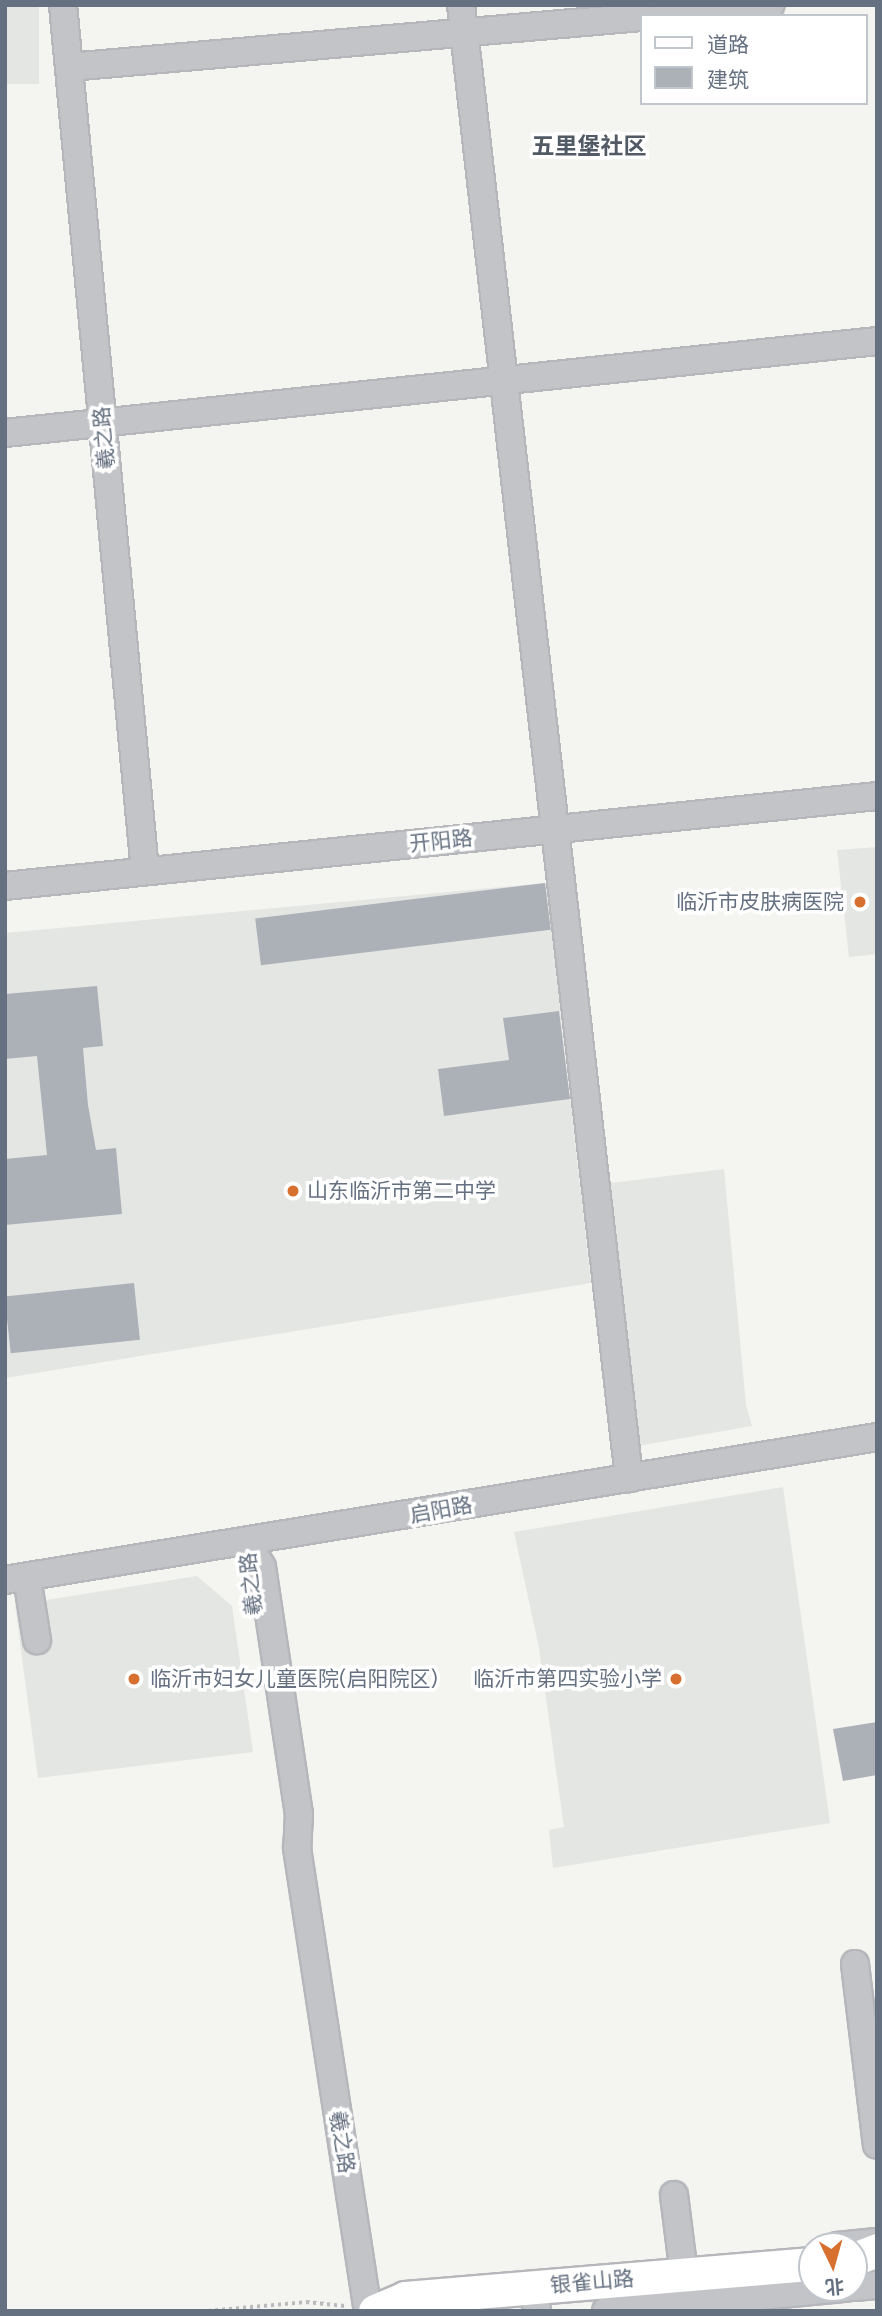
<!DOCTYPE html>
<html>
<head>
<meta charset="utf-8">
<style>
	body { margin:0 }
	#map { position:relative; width:882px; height:2316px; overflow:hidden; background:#f4f4f1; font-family:Figtree,"Noto Sans SC",sans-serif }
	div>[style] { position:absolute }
	.built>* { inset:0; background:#e4e6e4; transform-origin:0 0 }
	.building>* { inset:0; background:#acb1b7; transform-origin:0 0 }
	.path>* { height:3.5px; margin-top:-1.75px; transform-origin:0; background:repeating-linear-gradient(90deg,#b9bbbd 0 3.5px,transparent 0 7px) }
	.roads { filter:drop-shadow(2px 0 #b5b7bb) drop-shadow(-2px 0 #b5b7bb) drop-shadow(0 2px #b5b7bb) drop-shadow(0 -2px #b5b7bb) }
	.minor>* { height:26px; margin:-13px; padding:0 13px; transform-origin:13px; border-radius:13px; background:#c2c4c8 }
	.major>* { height:33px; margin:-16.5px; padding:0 16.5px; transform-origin:16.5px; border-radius:16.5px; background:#fff }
	.dots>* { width:19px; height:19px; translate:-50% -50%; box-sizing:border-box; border:4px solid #fff; border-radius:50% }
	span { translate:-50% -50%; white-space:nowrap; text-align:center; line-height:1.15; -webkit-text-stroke:7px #fff; paint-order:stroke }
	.street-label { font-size:21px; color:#657080 }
	.poi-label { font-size:21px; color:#657080 }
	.right { translate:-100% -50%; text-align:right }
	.left { translate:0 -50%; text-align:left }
	.neighbourhood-label { font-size:23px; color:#525a65; font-weight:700 }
	.frame { position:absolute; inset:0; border:7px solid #657080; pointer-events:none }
	.legend { position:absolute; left:640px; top:14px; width:228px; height:91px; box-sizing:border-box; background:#fff; border:2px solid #c1c6cc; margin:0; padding:9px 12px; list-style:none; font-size:21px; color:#657080 }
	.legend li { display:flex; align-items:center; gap:14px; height:35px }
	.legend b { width:35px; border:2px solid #c1c6cc }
	.north { position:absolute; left:798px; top:2232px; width:70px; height:70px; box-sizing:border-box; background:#fff; border:2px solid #c1c6cc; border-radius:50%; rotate:175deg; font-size:19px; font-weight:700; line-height:28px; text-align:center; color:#657080 }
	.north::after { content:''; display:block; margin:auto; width:24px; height:32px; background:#d76f2e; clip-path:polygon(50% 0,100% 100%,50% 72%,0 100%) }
</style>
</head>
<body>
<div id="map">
	<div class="built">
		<i style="left:5px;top:5px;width:34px;height:79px"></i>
		<i style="clip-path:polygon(877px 847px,877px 954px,849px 957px,837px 850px)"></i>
		<i style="clip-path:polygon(546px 883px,591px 1283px,5px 1378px,5px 933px)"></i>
		<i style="clip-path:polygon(724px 1169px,746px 1405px,752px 1426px,632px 1447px,603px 1184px)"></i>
		<i style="clip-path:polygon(783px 1487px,830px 1823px,553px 1868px,549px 1830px,564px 1827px,539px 1648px,514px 1532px)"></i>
		<i style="clip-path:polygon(197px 1576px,232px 1606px,253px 1752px,38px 1778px,15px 1605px)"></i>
	</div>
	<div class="building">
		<i style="left:545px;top:883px;width:47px;height:292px;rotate:83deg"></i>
		<i style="clip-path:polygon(97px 986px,103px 1046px,83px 1048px,88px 1105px,96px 1150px,116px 1148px,122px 1214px,5px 1225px,5px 1159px,47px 1155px,37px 1056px,5px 1059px,5px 994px)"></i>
		<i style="clip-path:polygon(559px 1011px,570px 1099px,444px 1116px,438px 1069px,509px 1060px,503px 1018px)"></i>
		<i style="left:134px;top:1283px;width:57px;height:130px;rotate:84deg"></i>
		<i style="clip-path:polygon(877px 1722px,877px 1775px,843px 1781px,833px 1729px)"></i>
	</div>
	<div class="path">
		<i style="left:208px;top:2311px;width:98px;rotate:-5.2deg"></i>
		<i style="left:306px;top:2302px;width:39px;rotate:6deg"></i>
	</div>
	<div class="roads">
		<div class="minor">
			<i style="left:63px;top:5px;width:870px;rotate:84.59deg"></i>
			<i style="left:461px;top:5px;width:1483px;rotate:83.49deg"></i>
			<i style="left:659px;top:16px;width:112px;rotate:-5.7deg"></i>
			<i style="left:69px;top:67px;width:575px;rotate:-4.99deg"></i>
			<i style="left:5px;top:433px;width:877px;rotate:-6.02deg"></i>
			<i style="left:5px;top:886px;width:877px;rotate:-5.89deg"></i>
			<i style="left:247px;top:1542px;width:29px;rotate:59deg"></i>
			<i style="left:262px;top:1567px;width:250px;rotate:81.5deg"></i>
			<i style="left:299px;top:1814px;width:34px;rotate:93deg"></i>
			<i style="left:297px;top:1848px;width:468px;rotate:81.3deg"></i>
			<i style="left:5px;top:1580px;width:884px;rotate:-9.31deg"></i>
			<i style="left:28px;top:1584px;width:57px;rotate:80.9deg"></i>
			<i style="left:855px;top:1964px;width:182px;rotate:83.1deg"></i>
			<i style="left:674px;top:2195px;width:80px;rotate:82.8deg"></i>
			<i style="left:837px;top:2246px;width:40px;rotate:-5.7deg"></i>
			<i style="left:854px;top:2287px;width:23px;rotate:-5deg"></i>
			<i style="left:536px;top:2304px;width:7px;rotate:82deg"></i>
			<i style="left:606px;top:2311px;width:241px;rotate:-5.5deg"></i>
		</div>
		<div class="major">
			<i style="left:854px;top:2259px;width:25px;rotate:-21deg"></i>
			<i style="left:375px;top:2311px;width:33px;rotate:-23deg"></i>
			<i style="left:405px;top:2298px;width:408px;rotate:-4.8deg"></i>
		</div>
	</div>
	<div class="dots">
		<i style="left:860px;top:902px;background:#d76f2e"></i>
		<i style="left:293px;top:1191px;background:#d76f2e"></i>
		<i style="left:134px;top:1679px;background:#d76f2e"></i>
		<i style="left:676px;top:1679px;background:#d76f2e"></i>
	</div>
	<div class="street-label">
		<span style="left:104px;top:438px;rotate:-95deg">羲之路</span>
		<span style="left:441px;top:841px;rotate:-6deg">开阳路</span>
		<span style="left:441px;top:1510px;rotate:-10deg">启阳路</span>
		<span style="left:251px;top:1584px;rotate:-96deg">羲之路</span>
		<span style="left:342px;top:2142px;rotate:81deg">羲之路</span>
		<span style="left:592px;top:2282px;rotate:-5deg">银雀山路</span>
	</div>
	<div class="poi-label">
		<span class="right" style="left:844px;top:902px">临沂市皮肤病医院</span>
		<span class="left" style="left:307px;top:1191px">山东临沂市第二中学</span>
		<span class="left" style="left:150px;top:1679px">临沂市妇女儿童医院(启阳院区)</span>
		<span class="right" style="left:662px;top:1679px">临沂市第四实验小学</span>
	</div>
	<div class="neighbourhood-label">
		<span style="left:589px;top:146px">五里堡社区</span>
	</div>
	<div class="frame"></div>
	<ul class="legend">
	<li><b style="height:9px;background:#fff"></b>道路</li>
	<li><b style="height:19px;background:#acb1b7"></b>建筑</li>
	</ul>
	<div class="north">北</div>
</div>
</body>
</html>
